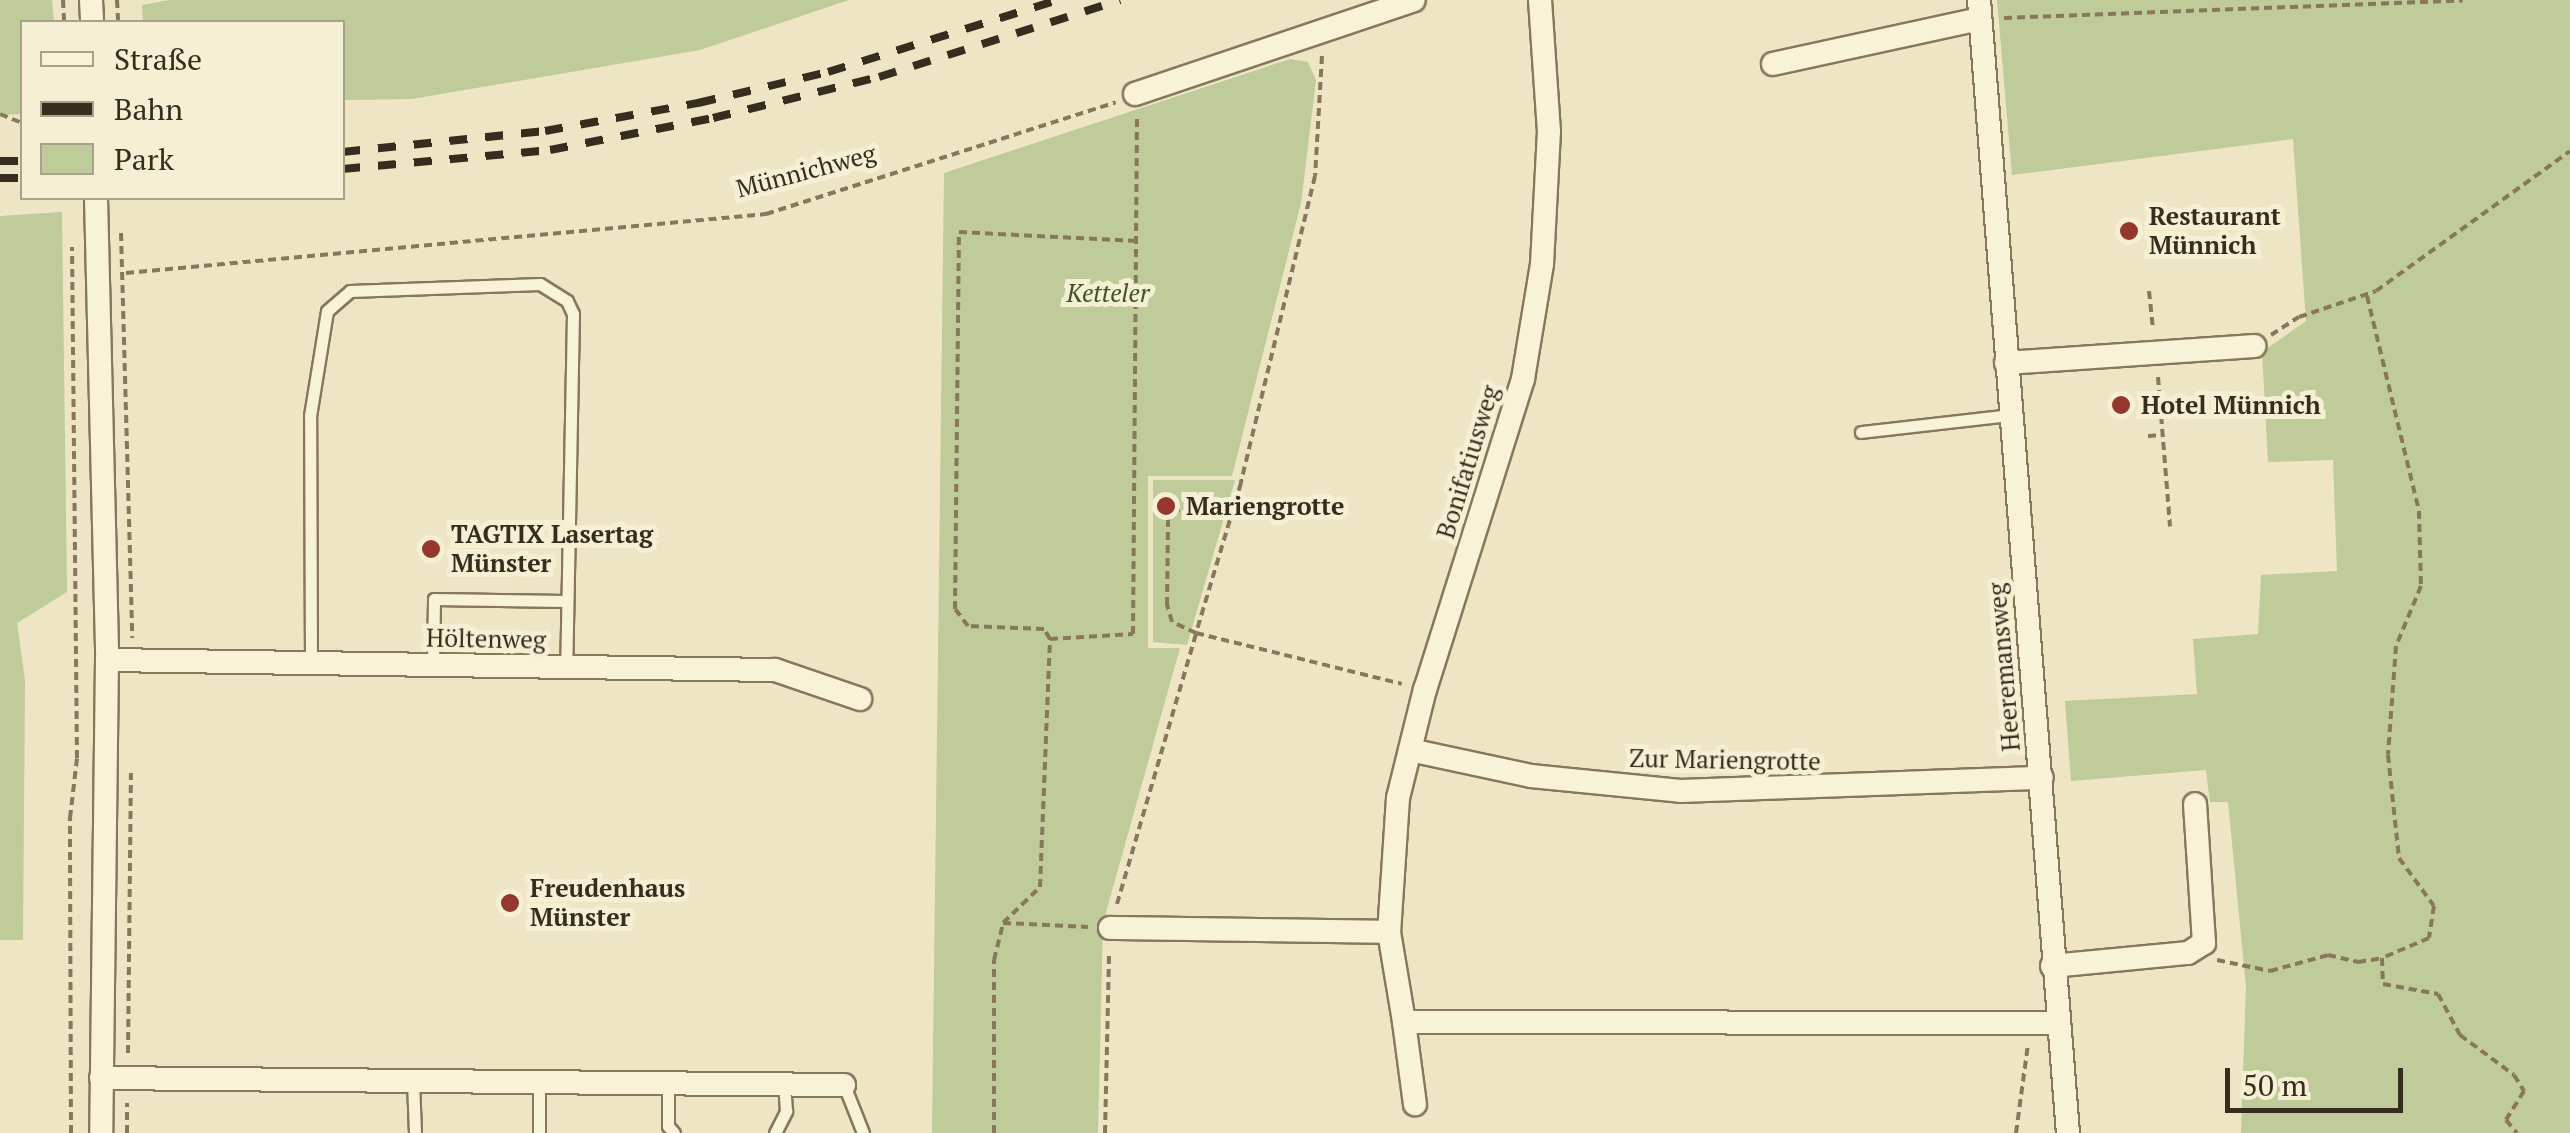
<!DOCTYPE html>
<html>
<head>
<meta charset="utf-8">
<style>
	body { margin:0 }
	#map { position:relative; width:2570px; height:1133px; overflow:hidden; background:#ede5c4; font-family:"PT Serif",serif }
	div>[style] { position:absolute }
	.green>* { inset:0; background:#bfcb98 }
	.path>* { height:4px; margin-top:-2px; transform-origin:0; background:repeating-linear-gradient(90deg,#87775b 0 8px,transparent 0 13px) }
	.roads { filter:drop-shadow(2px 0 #87775b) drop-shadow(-2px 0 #87775b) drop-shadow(0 2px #87775b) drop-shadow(0 -2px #87775b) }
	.lane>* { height:11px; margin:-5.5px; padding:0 5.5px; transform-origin:5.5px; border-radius:5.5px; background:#f8f2d7 }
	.street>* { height:22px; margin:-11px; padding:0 11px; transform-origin:11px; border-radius:11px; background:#f8f2d7 }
	.rail>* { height:8px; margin-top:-4px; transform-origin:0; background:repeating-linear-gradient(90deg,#372d1e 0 18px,transparent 0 36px) }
	.dots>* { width:28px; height:28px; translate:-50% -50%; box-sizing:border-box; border:5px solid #f5efd3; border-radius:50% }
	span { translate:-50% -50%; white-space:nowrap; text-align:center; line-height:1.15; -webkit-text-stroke:10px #f5efd3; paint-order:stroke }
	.street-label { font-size:25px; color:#372d1e }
	.poi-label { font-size:25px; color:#372d1e; font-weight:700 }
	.left { translate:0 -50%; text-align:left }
	.park-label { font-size:25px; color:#425325; font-style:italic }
	.legend { position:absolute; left:20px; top:20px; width:325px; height:180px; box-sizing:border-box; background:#f5efd3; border:2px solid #a9a18b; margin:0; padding:12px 18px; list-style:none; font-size:30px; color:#372d1e }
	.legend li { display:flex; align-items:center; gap:20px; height:50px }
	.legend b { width:50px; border:2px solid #a9a18b }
	.scale { position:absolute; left:2225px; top:1068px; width:178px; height:45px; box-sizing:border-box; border:5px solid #372d1e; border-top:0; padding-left:12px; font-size:30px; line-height:35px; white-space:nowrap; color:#372d1e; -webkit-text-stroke:8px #f5efd3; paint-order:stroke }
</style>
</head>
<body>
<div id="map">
	<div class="green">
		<i style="clip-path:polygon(0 0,52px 0,54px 22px,22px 22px,22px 114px,0 115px)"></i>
		<i style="clip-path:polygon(170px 0,849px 0,700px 50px,412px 99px,343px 100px,342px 22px,143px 22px,142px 5px)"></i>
		<i style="clip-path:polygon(1997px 0,2570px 0,2570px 1133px,2241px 1133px,2246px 987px,2228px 802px,2210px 802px,2206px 770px,2071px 781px,2065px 701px,2197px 694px,2193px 639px,2258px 634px,2261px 575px,2337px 571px,2333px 460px,2268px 462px,2262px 352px,2306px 321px,2293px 139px,2012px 175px)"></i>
		<i style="clip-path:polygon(1290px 59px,1308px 62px,1316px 80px,1301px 203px,1232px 476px,1148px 476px,1148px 648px,1180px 648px,1103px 923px,1098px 1133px,932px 1133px,944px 173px)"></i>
		<i style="clip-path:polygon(62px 212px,67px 592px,17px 623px,25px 680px,23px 940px,0 940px,0 216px)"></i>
		<i style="clip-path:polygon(1153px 480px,1235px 480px,1187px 645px,1153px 642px)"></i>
	</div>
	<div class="path">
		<i style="left:63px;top:0;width:22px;rotate:87deg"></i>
		<i style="left:117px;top:0;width:22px;rotate:87deg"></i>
		<i style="left:2004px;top:18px;width:459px;rotate:-2.2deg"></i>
		<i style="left:1322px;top:56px;width:120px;rotate:93.3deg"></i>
		<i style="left:1315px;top:176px;width:316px;rotate:103.6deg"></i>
		<i style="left:1241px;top:483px;width:157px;rotate:106.7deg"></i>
		<i style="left:1196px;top:633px;width:212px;rotate:13.9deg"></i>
		<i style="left:0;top:114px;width:24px;rotate:22deg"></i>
		<i style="left:121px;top:233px;width:405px;rotate:88.4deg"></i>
		<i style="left:126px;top:273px;width:643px;rotate:-5.27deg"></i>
		<i style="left:766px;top:214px;width:367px;rotate:-17.7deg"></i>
		<i style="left:2149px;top:291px;width:37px;rotate:84deg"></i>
		<i style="left:2367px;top:296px;width:221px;rotate:76.4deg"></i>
		<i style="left:2419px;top:511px;width:75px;rotate:88.5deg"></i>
		<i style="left:2421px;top:586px;width:65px;rotate:112.6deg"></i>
		<i style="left:2396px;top:646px;width:109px;rotate:94.2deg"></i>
		<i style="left:2388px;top:755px;width:104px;rotate:83.9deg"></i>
		<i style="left:2399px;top:858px;width:59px;rotate:53.9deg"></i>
		<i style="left:2434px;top:906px;width:32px;rotate:99deg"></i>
		<i style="left:2429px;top:938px;width:51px;rotate:156.9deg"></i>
		<i style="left:2271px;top:335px;width:33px;rotate:-33deg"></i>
		<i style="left:2299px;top:317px;width:81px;rotate:-18.7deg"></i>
		<i style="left:2376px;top:291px;width:239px;rotate:-35.8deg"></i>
		<i style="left:2158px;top:377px;width:150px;rotate:85.4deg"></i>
		<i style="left:2148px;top:436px;width:15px;rotate:-4deg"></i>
		<i style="left:1050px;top:639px;width:83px;rotate:-3.4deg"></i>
		<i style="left:1133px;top:634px;width:516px;rotate:-89.56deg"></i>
		<i style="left:1117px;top:904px;width:282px;rotate:-73.7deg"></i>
		<i style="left:1196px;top:633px;width:26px;rotate:-155deg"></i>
		<i style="left:1172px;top:622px;width:18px;rotate:-106deg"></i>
		<i style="left:1167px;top:605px;width:86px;rotate:-89.3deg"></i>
		<i style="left:1168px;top:519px;width:9px;rotate:-63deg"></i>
		<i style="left:1172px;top:511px;width:18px;rotate:-6deg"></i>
		<i style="left:1003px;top:923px;width:85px;rotate:2.7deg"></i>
		<i style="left:2217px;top:960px;width:54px;rotate:11.7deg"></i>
		<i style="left:2270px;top:971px;width:60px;rotate:-15.4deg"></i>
		<i style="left:2328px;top:955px;width:31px;rotate:13deg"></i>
		<i style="left:2358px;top:962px;width:24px;rotate:-9deg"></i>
		<i style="left:2382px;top:958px;width:26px;rotate:88deg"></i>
		<i style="left:2383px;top:984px;width:56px;rotate:10.3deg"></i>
		<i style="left:2438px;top:994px;width:47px;rotate:61.8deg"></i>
		<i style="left:2460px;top:1035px;width:67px;rotate:36.5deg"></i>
		<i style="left:2514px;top:1075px;width:19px;rotate:58deg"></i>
		<i style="left:2524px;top:1091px;width:34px;rotate:122deg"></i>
		<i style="left:2506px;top:1120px;width:17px;rotate:50deg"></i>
		<i style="left:128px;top:1053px;width:280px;rotate:-89.4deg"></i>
		<i style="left:71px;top:1133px;width:315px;rotate:-90.2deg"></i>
		<i style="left:70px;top:818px;width:60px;rotate:-83.3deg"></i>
		<i style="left:77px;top:758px;width:511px;rotate:-90.56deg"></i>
		<i style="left:127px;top:1133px;width:30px;rotate:-90deg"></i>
		<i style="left:994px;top:1133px;width:173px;rotate:-90deg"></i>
		<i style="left:994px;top:960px;width:38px;rotate:-76deg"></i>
		<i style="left:1003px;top:923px;width:52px;rotate:-44.2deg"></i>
		<i style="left:1040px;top:887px;width:248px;rotate:-87.7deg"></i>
		<i style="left:1050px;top:639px;width:12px;rotate:-121deg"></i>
		<i style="left:1044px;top:629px;width:76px;rotate:-177.7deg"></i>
		<i style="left:968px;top:626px;width:21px;rotate:-127deg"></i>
		<i style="left:955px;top:609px;width:377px;rotate:-89.4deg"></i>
		<i style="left:959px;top:232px;width:179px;rotate:2.9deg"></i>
		<i style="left:1105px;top:1133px;width:180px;rotate:-88.7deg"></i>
		<i style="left:2016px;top:1133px;width:90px;rotate:-82.3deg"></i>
	</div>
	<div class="roads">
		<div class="lane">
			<i style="left:1861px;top:432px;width:150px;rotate:-6.5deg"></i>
			<i style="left:311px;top:664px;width:248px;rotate:-90.2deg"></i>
			<i style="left:310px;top:416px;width:106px;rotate:-80.8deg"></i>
			<i style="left:327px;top:311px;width:30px;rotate:-41deg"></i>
			<i style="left:350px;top:291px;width:190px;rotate:-2.1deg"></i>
			<i style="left:540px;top:284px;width:32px;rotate:32deg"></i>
			<i style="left:567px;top:301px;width:14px;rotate:65deg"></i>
			<i style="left:573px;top:314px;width:353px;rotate:91.1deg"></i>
			<i style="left:433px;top:665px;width:66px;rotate:-89.1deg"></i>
			<i style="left:434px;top:599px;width:130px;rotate:0.9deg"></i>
			<i style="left:413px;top:1081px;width:52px;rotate:87.8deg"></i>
			<i style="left:668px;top:1084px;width:42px;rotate:90deg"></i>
			<i style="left:668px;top:1126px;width:9px;rotate:49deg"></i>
			<i style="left:844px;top:1085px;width:52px;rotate:68.4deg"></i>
			<i style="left:539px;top:1133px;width:51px;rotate:-90deg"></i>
			<i style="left:775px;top:1133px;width:25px;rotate:-63deg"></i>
			<i style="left:786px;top:1111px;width:26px;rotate:-94deg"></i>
		</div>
		<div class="street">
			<i style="left:91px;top:0;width:22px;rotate:87deg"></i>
			<i style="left:1540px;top:0;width:131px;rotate:86.1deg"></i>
			<i style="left:1549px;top:131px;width:133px;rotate:93deg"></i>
			<i style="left:1542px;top:264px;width:117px;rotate:99.4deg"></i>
			<i style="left:1523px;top:379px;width:325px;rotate:107.5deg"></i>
			<i style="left:1425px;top:689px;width:112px;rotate:103.9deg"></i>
			<i style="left:1398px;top:798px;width:134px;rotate:93.8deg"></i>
			<i style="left:1389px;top:932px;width:91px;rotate:80.5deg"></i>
			<i style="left:1404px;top:1022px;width:653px;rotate:0.09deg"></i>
			<i style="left:1979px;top:0;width:1136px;rotate:85.51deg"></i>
			<i style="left:1773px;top:64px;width:211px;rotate:-12.3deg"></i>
			<i style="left:1135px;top:94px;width:294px;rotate:-18.6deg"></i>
			<i style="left:96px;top:198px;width:462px;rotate:88.6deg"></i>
			<i style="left:107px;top:660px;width:473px;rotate:90.7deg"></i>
			<i style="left:2006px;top:363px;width:249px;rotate:-3.9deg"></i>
			<i style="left:107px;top:660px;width:668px;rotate:0.86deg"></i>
			<i style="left:775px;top:670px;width:90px;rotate:18.8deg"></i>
			<i style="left:1410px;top:750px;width:124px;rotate:12.1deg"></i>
			<i style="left:1531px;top:776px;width:150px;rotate:5.7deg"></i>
			<i style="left:1680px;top:791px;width:362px;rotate:-2.1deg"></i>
			<i style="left:1110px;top:928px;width:279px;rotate:0.8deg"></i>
			<i style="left:2052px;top:966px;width:137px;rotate:-5.5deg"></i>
			<i style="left:2188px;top:953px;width:19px;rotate:-32deg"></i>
			<i style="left:2204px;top:943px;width:139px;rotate:-93.7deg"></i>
			<i style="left:1404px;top:1022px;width:83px;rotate:82.4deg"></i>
			<i style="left:101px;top:1078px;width:743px;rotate:0.54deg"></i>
		</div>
	</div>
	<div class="rail">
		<i style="left:342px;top:152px;width:204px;rotate:-5.9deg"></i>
		<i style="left:545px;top:131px;width:156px;rotate:-10.4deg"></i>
		<i style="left:698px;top:103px;width:134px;rotate:-13.4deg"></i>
		<i style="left:828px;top:72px;width:241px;rotate:-17.4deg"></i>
		<i style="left:0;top:161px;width:22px"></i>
		<i style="left:342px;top:169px;width:209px;rotate:-5.2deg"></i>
		<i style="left:550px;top:150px;width:166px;rotate:-11.1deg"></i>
		<i style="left:713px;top:118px;width:171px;rotate:-13.9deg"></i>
		<i style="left:879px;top:77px;width:253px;rotate:-17.7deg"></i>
		<i style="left:0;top:178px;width:22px"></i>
	</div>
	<div class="dots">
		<i style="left:2129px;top:231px;background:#95372c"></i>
		<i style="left:2121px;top:405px;background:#95372c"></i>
		<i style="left:1166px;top:506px;background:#95372c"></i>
		<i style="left:431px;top:549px;background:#95372c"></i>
		<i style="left:510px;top:903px;background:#95372c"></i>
	</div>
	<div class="street-label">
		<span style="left:806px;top:171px;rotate:-15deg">Münnichweg</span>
		<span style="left:1468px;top:462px;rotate:-73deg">Bonifatiusweg</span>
		<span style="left:486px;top:639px;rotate:1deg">Höltenweg</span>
		<span style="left:2004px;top:667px;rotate:-95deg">Heeremansweg</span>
		<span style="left:1725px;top:760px;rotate:1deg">Zur Mariengrotte</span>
	</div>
	<div class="poi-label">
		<span class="left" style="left:2149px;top:231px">Restaurant<br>Münnich</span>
		<span class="left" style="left:2141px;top:405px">Hotel Münnich</span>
		<span class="left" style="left:1186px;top:506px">Mariengrotte</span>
		<span class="left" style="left:451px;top:549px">TAGTIX Lasertag<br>Münster</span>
		<span class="left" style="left:530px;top:903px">Freudenhaus<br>Münster</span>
	</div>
	<div class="park-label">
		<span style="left:1108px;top:293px">Ketteler</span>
	</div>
	<ul class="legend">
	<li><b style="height:12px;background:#f8f2d7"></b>Straße</li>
	<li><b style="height:12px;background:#372d1e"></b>Bahn</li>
	<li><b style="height:28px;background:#bfcb98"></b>Park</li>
	</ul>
	<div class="scale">50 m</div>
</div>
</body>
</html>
